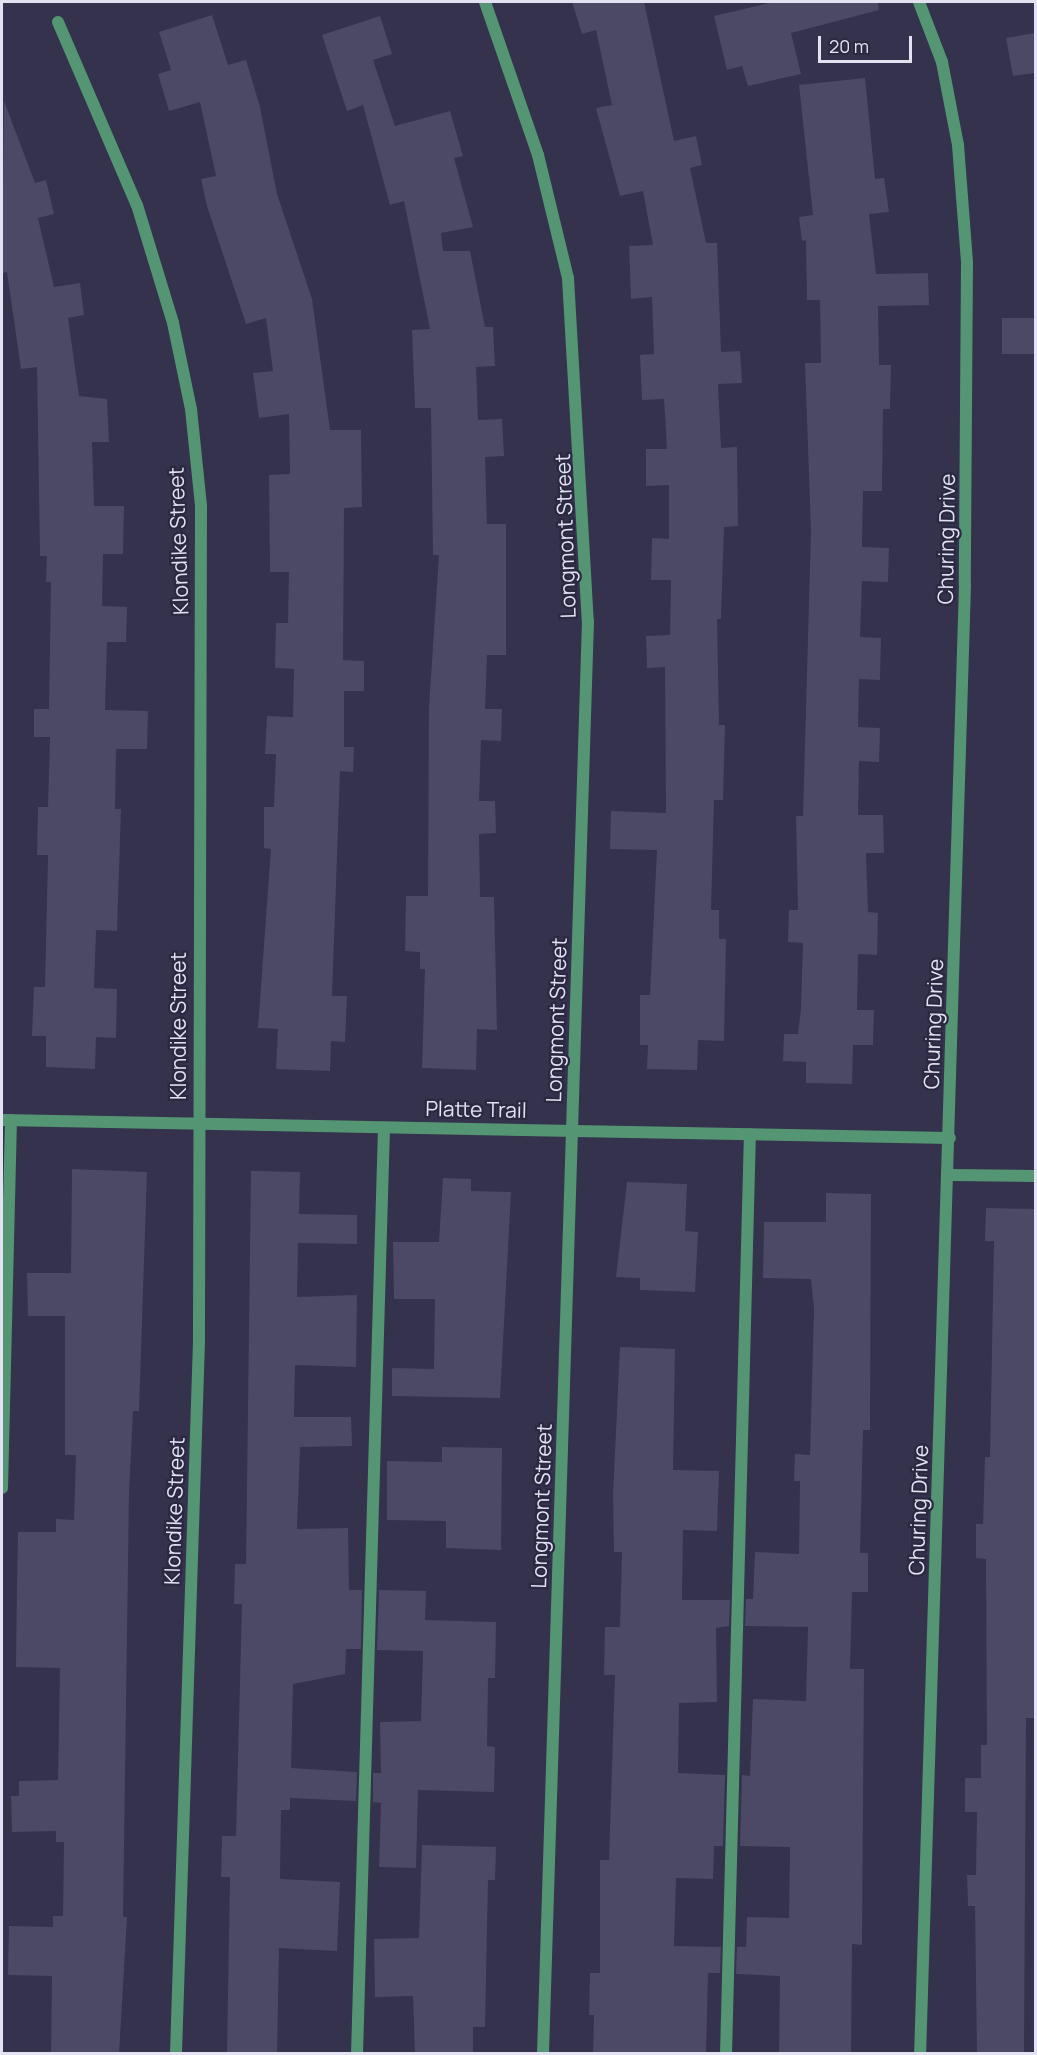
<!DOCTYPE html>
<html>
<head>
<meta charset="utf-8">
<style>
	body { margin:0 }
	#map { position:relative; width:1037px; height:2055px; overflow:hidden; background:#34324c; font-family:Manrope,sans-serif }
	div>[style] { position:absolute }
	.building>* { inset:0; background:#4b4965; transform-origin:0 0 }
	.service>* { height:12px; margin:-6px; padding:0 6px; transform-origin:6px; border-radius:6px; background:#549573 }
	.minor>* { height:12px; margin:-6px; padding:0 6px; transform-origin:6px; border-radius:6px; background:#549573 }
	span { translate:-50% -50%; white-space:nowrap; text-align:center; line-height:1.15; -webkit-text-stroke:4.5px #2b2842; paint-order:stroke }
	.street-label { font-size:21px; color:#e3e2f3 }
	.frame { position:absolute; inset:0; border:3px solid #e3e2f3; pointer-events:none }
	.scale { position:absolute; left:818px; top:36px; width:94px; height:27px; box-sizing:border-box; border:3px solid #e3e2f3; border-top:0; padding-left:8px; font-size:18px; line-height:21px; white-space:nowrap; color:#e3e2f3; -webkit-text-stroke:4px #2b2842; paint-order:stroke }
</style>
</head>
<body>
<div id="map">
	<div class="building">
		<i style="clip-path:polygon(572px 2px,644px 2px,674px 141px,696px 136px,702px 165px,690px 168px,706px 243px,717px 243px,721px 352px,740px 351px,742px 383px,718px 384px,721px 448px,737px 447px,738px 526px,724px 527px,721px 619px,717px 619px,719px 725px,725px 725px,723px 800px,714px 800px,711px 910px,719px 910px,719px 939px,726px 939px,724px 1041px,698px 1040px,697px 1070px,647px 1069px,648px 1045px,640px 1045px,640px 995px,650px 995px,657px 850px,610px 849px,611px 811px,666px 813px,665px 667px,647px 668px,646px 636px,670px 635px,671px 580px,651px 580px,652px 538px,669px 539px,669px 485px,646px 486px,646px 449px,667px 449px,664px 399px,642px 400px,640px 355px,654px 354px,652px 297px,631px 299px,629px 246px,653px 245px,643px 191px,620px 196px,596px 108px,612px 105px,596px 30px,582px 34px)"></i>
		<i style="clip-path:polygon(773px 2px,878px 2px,879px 10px,791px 33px,801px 74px,748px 86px,742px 66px,727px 70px,714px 16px)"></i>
		<i style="clip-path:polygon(212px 15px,228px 65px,246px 60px,260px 107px,277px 194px,312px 299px,330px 430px,361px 430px,362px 507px,344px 508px,343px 660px,364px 661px,364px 691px,344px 691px,344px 747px,354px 747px,353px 772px,340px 771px,332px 996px,347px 996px,345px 1042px,331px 1041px,330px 1071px,276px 1069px,278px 1029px,258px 1028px,271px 849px,264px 848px,264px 807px,274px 807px,276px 754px,265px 754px,267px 716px,293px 717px,294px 669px,275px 668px,276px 623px,288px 623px,289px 572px,270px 572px,269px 475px,290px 474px,289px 414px,259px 418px,253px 373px,273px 371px,266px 318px,246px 324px,207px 206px,201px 179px,216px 176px,200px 102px,169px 111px,158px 74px,171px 70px,159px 32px)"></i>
		<i style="clip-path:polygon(380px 16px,392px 54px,373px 60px,395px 126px,450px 111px,463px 156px,454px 158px,473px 227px,441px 233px,443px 251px,470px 251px,485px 327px,493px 327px,495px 366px,476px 367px,478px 420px,502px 419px,504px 456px,485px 457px,487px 524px,506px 524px,506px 655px,487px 655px,485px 709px,502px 709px,501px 741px,481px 740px,479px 801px,495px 801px,496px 833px,479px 834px,480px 897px,494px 897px,497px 1030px,477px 1029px,476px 1070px,422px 1068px,425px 969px,420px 969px,420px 952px,405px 951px,406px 896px,428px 896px,429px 707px,439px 555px,433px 555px,431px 408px,415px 408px,412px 330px,430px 329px,404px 201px,390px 205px,363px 105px,347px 111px,322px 35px)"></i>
		<i style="clip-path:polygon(1035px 33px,1035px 73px,1013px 76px,1006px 38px)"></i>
		<i style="clip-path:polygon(865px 78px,875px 179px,884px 178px,889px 212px,869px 214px,876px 274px,928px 273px,929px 305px,878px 306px,879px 365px,891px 365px,890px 409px,883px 409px,882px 491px,863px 491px,862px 547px,889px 548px,888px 582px,862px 581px,860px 637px,881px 638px,880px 680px,859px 679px,858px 727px,880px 728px,879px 762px,859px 761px,858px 815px,883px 815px,884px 853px,866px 853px,868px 912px,878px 913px,877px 955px,858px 954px,857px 1010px,874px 1010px,873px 1045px,853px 1045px,852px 1084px,806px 1083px,806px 1062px,783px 1061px,784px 1034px,798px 1034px,801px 1008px,803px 943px,788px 942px,789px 910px,798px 910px,796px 816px,803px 816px,811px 531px,805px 363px,821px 363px,820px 300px,807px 300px,806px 240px,802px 241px,799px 217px,813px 215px,799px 85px)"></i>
		<i style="clip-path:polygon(4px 101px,35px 183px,46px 180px,54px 214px,38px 218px,54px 287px,80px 283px,84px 315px,68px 318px,79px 396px,107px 399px,109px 442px,92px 442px,94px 506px,124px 506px,123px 554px,103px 554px,102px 606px,127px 607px,126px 642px,107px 642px,105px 710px,148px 711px,147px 749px,116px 749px,115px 809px,121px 809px,117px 931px,96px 930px,94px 988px,117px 989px,116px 1038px,96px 1037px,95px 1069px,46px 1067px,46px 1036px,32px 1036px,34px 987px,45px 987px,48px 855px,37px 855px,38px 807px,48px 807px,50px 737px,34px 737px,34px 709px,49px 709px,51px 582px,46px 582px,47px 556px,40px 556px,37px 367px,21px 369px,7px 272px,2px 273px)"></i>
		<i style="left:1002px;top:318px;width:33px;height:36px"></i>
		<i style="clip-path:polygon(72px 1169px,147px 1172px,139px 1411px,133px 1411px,129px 1493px,123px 1917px,127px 1917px,119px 2054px,51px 2054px,52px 1976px,8px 1975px,9px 1926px,53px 1927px,53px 1916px,63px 1916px,64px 1842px,56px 1842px,56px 1831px,12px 1832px,11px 1796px,19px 1796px,19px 1781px,58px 1780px,60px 1668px,16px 1667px,17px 1584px,18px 1532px,56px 1532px,56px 1519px,74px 1520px,76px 1455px,65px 1455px,65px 1316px,28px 1316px,27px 1273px,71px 1273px)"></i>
		<i style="clip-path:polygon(251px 1171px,300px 1172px,299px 1214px,357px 1215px,357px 1244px,298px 1243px,297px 1297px,357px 1295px,356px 1367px,295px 1365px,294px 1417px,351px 1417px,352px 1446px,300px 1447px,297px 1529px,348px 1528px,349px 1590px,362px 1590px,361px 1649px,346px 1649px,345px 1674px,293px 1684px,291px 1768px,357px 1772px,356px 1801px,290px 1798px,290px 1810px,281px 1810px,280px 1879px,340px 1882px,337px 1951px,279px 1948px,277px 2054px,227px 2054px,230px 1877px,221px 1877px,222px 1836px,236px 1836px,242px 1604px,234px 1604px,235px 1564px,246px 1564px)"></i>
		<i style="clip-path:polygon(443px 1178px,471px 1179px,471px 1191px,511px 1192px,500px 1398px,392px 1396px,392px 1368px,434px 1369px,435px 1299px,394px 1299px,393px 1242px,439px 1242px)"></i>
		<i style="clip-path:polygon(627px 1182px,687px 1184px,685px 1231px,698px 1232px,695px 1292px,640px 1290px,640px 1278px,616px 1277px)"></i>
		<i style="clip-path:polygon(826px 1193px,871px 1194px,870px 1430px,863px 1430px,860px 1553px,868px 1553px,868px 1592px,852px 1592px,850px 1669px,864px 1669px,862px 1945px,852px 1944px,851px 2054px,779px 2054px,780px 1976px,736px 1974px,737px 1947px,746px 1947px,747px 1917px,789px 1918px,790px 1847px,740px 1846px,742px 1775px,750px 1776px,753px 1699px,806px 1701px,808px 1627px,745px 1626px,746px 1599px,753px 1599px,755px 1552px,799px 1554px,800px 1481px,794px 1481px,795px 1454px,810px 1455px,814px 1309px,811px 1279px,763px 1278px,764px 1222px,826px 1222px)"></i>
		<i style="clip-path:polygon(986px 1208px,1035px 1209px,1035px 1718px,1026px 1718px,1024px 2054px,977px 2054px,975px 1906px,968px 1906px,967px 1875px,976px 1875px,977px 1812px,965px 1812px,965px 1778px,981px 1778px,981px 1745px,987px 1745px,986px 1559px,976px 1558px,976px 1524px,983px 1524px,985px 1457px,990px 1457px,994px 1241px,985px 1241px)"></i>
		<i style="clip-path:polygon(620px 1347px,675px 1349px,673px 1470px,719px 1471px,717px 1531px,683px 1530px,682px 1600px,730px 1600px,729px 1626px,716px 1628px,717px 1702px,679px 1703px,678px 1773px,725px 1775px,723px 1846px,714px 1846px,713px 1879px,676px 1878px,674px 1946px,721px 1947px,720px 1973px,708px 1973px,706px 2054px,593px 2054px,594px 2015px,589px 2015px,590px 1973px,600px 1973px,600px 1860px,609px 1860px,615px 1675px,604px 1675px,605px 1627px,620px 1627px,622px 1552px,614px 1552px,613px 1495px)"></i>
		<i style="clip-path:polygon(442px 1447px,502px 1448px,501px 1550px,446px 1548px,446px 1521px,387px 1520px,387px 1461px,442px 1462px)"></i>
		<i style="clip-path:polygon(379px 1590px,426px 1591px,425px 1620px,496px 1622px,495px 1678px,488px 1678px,487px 1746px,495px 1747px,494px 1792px,418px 1790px,416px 1868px,379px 1867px,381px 1803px,373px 1802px,373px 1773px,381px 1773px,380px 1722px,421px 1721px,423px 1651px,377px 1650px)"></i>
		<i style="clip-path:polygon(422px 1845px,496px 1847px,495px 1880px,488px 1880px,485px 2027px,473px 2027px,473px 2054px,415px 2054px,413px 1996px,375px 1997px,374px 1939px,419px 1938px)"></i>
	</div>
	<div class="service">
		<i style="left:949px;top:1175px;width:87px;rotate:0.7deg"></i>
		<i style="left:2px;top:1488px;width:368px;rotate:-88.6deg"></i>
		<i style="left:357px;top:2054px;width:927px;rotate:-88.33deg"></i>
		<i style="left:726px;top:2054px;width:920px;rotate:-88.51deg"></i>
	</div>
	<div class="minor">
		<i style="left:485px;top:2px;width:162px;rotate:70.9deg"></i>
		<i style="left:538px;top:155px;width:127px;rotate:76.3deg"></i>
		<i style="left:568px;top:278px;width:344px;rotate:86.7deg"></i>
		<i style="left:588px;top:621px;width:1434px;rotate:91.8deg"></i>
		<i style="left:919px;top:2px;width:64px;rotate:69deg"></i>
		<i style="left:942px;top:62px;width:85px;rotate:79.1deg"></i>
		<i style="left:958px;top:145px;width:118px;rotate:85.6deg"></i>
		<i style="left:967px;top:263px;width:322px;rotate:90.4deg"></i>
		<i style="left:965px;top:585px;width:1470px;rotate:91.75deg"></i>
		<i style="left:58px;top:22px;width:199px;rotate:66.7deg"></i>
		<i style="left:137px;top:205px;width:123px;rotate:73deg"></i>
		<i style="left:173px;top:323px;width:88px;rotate:78.2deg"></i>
		<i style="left:191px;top:409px;width:98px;rotate:84.1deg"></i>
		<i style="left:201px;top:506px;width:835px;rotate:90.14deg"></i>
		<i style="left:199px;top:1341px;width:713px;rotate:91.85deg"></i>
		<i style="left:2px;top:1120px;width:948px;rotate:1.09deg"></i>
	</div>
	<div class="street-label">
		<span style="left:565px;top:536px;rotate:-92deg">Longmont Street</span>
		<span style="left:946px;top:539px;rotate:-89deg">Churing Drive</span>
		<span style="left:178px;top:541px;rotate:-92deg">Klondike Street</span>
		<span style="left:556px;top:1020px;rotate:-88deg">Longmont Street</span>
		<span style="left:933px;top:1024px;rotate:-88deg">Churing Drive</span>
		<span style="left:178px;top:1026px;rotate:-90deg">Klondike Street</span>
		<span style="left:476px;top:1109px;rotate:1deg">Platte Trail</span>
		<span style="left:541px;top:1506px;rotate:-88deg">Longmont Street</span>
		<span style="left:918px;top:1510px;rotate:-88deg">Churing Drive</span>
		<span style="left:174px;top:1511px;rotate:-88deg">Klondike Street</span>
	</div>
	<div class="frame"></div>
	<div class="scale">20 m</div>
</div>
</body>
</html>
